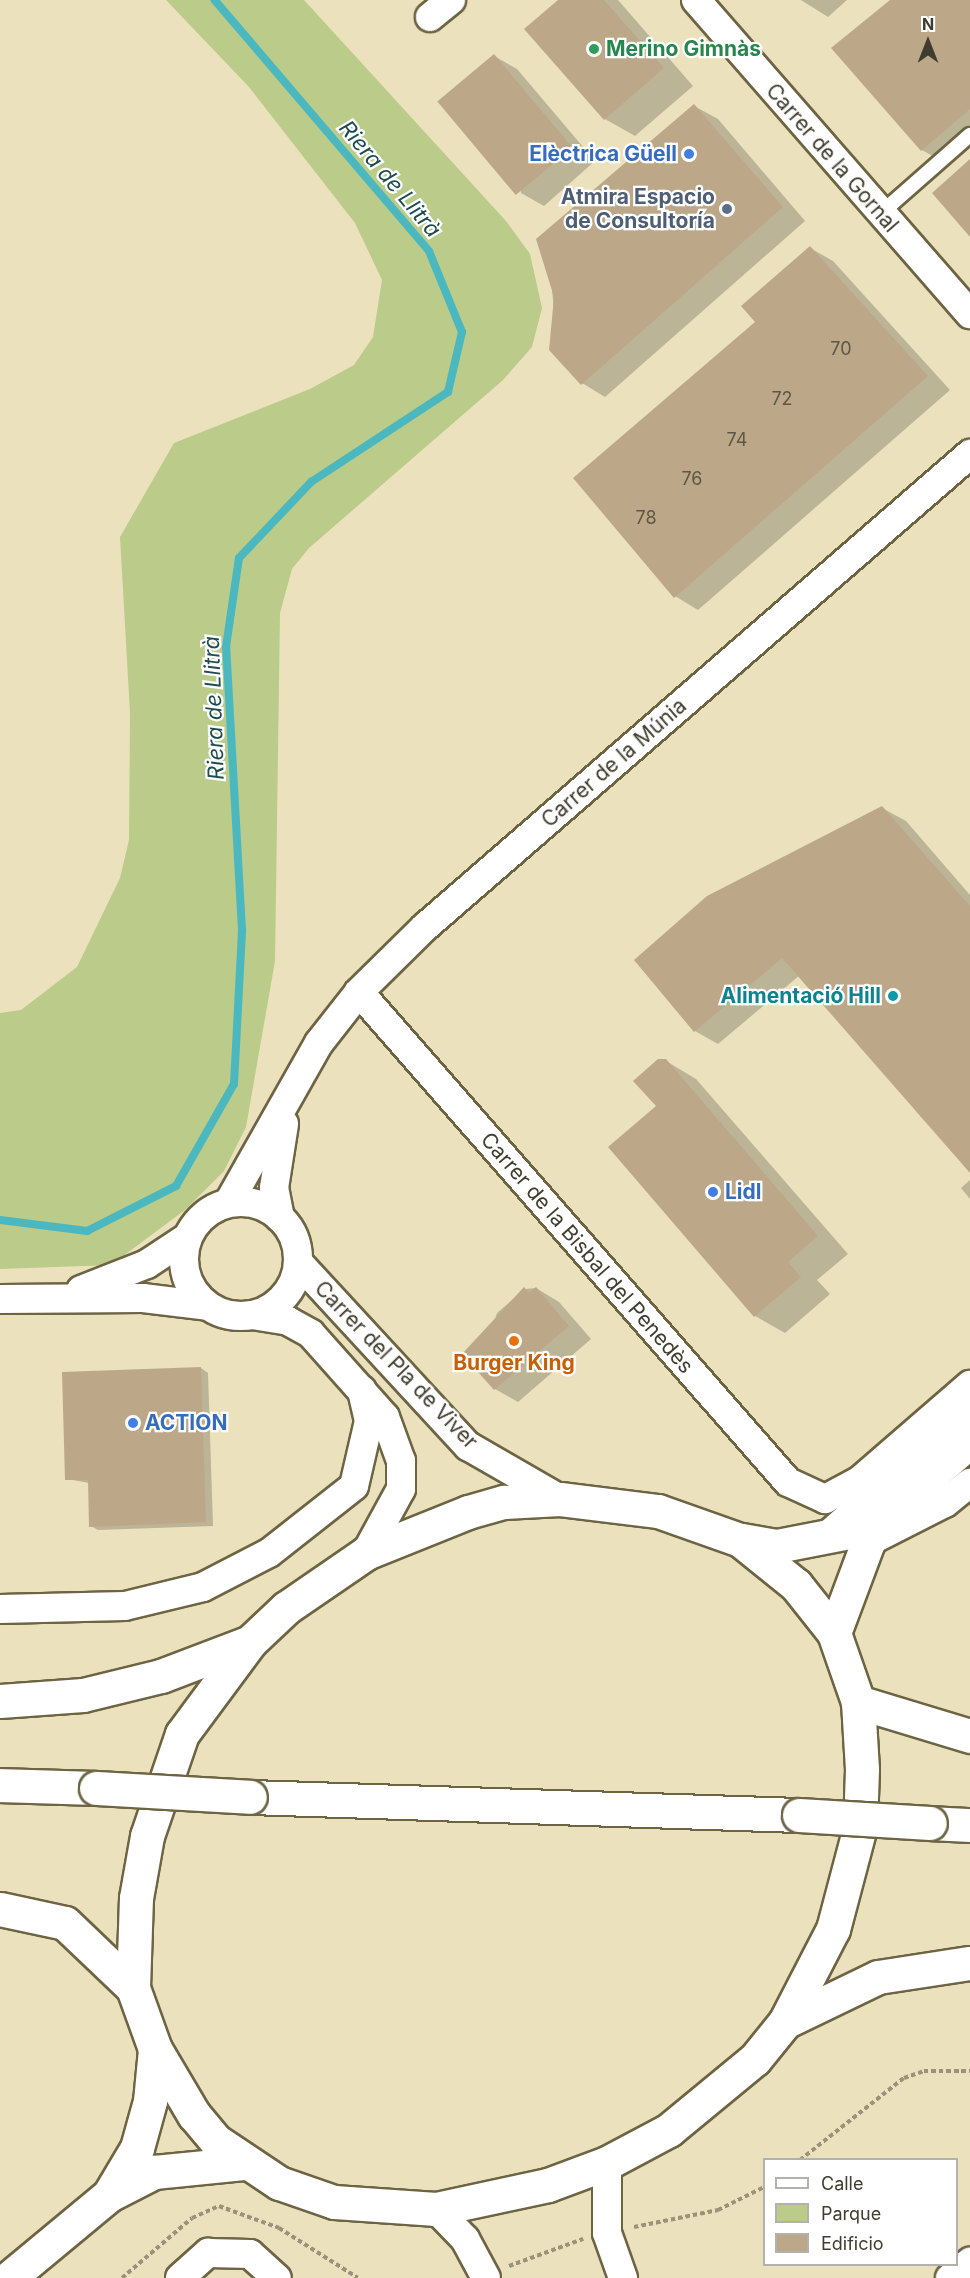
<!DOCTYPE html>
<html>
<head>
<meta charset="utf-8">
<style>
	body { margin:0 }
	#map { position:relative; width:970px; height:2278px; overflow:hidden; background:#ebe1bd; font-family:Inter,sans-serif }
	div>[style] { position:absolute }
	.green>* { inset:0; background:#bbcb8a }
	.shadow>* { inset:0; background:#0003 }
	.stream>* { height:8px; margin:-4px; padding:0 4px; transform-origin:4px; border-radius:4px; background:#4bb7bf }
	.building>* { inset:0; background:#bca889; transform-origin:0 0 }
	.path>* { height:4px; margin-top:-2px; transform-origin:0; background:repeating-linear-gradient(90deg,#9a9379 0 4.5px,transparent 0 7.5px) }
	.roads { filter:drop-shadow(2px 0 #6d6444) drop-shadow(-2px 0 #6d6444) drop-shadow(0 2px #6d6444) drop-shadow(0 -2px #6d6444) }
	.lane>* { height:14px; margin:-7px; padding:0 7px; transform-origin:7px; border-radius:7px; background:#fff }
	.street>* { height:28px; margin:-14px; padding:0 14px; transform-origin:14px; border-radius:14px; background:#fff }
	.street>.ring { margin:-14px; padding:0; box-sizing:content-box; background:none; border:28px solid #fff; border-radius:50% }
	.secondary>* { height:33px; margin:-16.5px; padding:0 16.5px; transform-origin:16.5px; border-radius:16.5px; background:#fff }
	.highway>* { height:33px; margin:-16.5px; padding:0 16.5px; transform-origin:16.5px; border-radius:16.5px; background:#fff }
	.bridges { filter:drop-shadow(2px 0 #6d6444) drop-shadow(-2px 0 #6d6444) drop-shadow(0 2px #6d6444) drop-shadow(0 -2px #6d6444) }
	.highway-bridge>* { height:33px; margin:-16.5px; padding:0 16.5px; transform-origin:16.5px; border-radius:16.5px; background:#fff }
	.dots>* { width:16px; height:16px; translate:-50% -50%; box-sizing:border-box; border:3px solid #fff; border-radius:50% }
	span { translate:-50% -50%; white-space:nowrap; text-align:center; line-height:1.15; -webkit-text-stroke:4.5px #fff; paint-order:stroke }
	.number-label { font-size:18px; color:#5f5745 }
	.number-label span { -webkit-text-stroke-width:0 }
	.leisure-label { font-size:21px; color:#27864d; font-weight:700 }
	.left { translate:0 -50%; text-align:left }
	.shop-label { font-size:21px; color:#366cbe; font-weight:700 }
	.right { translate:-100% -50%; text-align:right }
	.street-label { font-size:21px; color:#403c2e }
	.service-label { font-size:21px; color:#4e5e75; font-weight:700 }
	.culture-label { font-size:21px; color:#0d838f; font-weight:700 }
	.food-label { font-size:21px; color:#c56008; font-weight:700 }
	.water-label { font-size:22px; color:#1d4c50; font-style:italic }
	.legend { position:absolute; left:763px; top:2158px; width:195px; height:108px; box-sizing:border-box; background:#fff; border:2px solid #b3b1ab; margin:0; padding:8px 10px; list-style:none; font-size:18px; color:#403c2e }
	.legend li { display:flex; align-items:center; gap:12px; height:30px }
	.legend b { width:30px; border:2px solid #b3b1ab }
	.north { position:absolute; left:898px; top:12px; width:60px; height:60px; -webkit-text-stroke:4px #fff; paint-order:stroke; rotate:0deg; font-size:16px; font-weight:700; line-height:24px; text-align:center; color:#403c2e }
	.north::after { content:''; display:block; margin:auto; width:21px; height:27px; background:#403c2e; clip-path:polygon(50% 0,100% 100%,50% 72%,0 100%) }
</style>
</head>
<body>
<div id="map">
	<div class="green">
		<i style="clip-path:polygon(166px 0,304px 0,506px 221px,530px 254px,542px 308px,532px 347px,503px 380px,309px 548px,292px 569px,280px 613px,275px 961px,246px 1127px,224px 1171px,185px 1210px,111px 1265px,0 1269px,0 1013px,21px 1010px,77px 967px,120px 878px,129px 840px,130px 713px,120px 537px,174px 443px,310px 389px,354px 365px,373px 337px,382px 280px,355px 223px,249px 87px)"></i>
	</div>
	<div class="shadow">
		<i style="clip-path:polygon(560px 0,618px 0,693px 86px,635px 136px,605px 119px)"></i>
		<i style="clip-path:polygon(801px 0,847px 0,828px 17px)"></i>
		<i style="clip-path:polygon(893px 0,970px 0,970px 144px,947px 164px,922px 150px)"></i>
		<i style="clip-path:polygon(494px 56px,517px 69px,595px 161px,544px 206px,521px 193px)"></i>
		<i style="clip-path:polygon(694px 106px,718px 119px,805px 221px,605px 397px,582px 383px,555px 323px,550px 268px)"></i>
		<i style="clip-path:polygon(810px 248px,833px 261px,950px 390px,698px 610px,675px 596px,757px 322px)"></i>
		<i style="clip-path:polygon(882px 808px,906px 821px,970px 895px,970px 1171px,800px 975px,718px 1044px,695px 1031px)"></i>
		<i style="clip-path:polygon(666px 1061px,696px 1079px,848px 1254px,817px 1280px,830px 1294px,785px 1333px,755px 1316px,658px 1107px)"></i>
		<i style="clip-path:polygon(970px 1180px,970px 1199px,961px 1188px)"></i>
		<i style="clip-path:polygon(536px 1288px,559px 1302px,591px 1339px,518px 1402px,495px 1389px,492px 1329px,497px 1313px,525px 1289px)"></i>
		<i style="clip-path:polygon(201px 1368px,208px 1373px,213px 1526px,98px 1530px,91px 1526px,89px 1483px,67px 1479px)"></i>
	</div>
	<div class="stream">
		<i style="left:0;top:1220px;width:88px;rotate:7.2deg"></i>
		<i style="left:87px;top:1231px;width:100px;rotate:-26.8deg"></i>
		<i style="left:176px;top:1186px;width:117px;rotate:-60.4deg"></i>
		<i style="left:234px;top:1084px;width:154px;rotate:-87deg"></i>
		<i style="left:242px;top:930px;width:283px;rotate:-93.2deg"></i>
		<i style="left:226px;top:647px;width:90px;rotate:-81.7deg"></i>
		<i style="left:239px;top:558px;width:105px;rotate:-46.5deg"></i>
		<i style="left:311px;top:482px;width:164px;rotate:-33.3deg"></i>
		<i style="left:448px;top:392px;width:62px;rotate:-76.9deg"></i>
		<i style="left:462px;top:332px;width:87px;rotate:-112.2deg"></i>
		<i style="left:429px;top:251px;width:330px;rotate:-130.5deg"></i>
	</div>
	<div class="building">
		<i style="clip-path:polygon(558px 0,604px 0,664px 68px,604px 120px,524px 29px)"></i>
		<i style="clip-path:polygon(890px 0,970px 0,970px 109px,921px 151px,831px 48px)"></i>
		<i style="left:494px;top:54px;width:122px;height:74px;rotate:50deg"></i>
		<i style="clip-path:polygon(694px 104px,783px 207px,581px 385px,549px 350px,554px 297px,536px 239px)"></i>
		<i style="clip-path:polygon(970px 159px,970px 237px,932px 193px)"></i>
		<i style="clip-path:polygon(810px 246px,928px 376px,674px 598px,573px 478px,755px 322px,741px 306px)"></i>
		<i style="clip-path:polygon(882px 806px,970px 906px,970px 1173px,782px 958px,694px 1032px,634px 960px,707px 896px)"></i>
		<i style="clip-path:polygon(658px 1059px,666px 1059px,818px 1236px,788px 1262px,801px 1277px,754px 1317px,608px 1147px,656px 1106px,633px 1081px)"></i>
		<i style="clip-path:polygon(524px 1287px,529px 1293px,536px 1287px,569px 1326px,494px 1390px,462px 1354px)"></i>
		<i style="clip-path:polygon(201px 1367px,206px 1522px,89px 1527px,88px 1480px,65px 1480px,62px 1372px)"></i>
	</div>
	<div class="path">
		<i style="left:800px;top:2160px;width:132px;rotate:-38.3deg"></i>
		<i style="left:904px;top:2078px;width:21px;rotate:-19deg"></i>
		<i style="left:924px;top:2071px;width:46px"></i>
		<i style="left:634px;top:2227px;width:86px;rotate:-11.4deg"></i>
		<i style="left:718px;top:2210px;width:51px;rotate:-26.6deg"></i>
		<i style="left:509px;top:2266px;width:79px;rotate:-20deg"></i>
		<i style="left:122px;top:2278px;width:92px;rotate:-40.6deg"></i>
		<i style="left:192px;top:2218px;width:30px;rotate:-24deg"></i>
		<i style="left:219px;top:2206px;width:64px;rotate:20.1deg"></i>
		<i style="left:279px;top:2228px;width:93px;rotate:32.3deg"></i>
	</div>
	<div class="roads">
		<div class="lane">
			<i style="left:880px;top:214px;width:120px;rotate:-41.3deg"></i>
		</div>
		<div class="street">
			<i style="left:696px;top:0;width:417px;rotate:48.9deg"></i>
			<i style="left:430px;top:17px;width:27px;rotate:-39deg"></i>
			<i style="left:359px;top:992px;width:651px;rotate:48.8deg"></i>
			<i style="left:788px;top:1482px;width:41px;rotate:24.7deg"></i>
			<i style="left:825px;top:1499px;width:38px;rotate:-28deg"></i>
			<i style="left:859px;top:1481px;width:147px;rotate:-40.9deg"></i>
			<i style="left:229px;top:1202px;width:183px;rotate:-60.5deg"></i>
			<i style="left:319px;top:1043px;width:65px;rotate:-51.9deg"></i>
			<i style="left:359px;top:992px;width:93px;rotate:-44.6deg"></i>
			<i style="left:425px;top:927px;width:722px;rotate:-40.95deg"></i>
			<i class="ring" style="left:184px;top:1202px;width:86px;height:86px"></i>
			<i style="left:280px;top:1218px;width:31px;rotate:-101deg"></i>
			<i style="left:274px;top:1188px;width:65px;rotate:-81.1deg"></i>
			<i style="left:298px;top:1262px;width:251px;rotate:47.3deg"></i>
			<i style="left:468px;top:1446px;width:106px;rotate:29.9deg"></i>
			<i style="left:81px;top:1290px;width:71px;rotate:-21.5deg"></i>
			<i style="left:147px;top:1264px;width:49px;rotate:-33.4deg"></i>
			<i style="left:0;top:1299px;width:143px;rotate:-0.4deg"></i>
			<i style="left:143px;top:1298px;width:65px;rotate:7deg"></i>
			<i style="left:252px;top:1315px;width:36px;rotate:9deg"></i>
			<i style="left:288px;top:1321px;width:26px;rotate:29deg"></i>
			<i style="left:311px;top:1334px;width:111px;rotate:48.3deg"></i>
			<i style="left:385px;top:1417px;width:47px;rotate:70deg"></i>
			<i style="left:401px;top:1461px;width:28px;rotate:90deg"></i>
			<i style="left:401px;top:1489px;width:73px;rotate:118.7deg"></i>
			<i style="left:828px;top:1535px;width:190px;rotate:-41.6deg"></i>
			<i style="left:868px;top:1542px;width:86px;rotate:-26.9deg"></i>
			<i style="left:945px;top:1503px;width:32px;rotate:-39deg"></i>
			<i style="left:0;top:1609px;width:125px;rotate:-1.4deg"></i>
			<i style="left:125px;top:1606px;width:80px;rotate:-13.7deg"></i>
			<i style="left:203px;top:1587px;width:74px;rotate:-27.3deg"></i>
			<i style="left:269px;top:1553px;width:108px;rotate:-38.2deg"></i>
			<i style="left:354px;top:1486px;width:67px;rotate:-77deg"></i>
			<i style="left:369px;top:1421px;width:32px;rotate:-103deg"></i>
			<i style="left:607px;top:2163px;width:70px;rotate:90deg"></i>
			<i style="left:607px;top:2233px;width:48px;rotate:70.4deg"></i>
			<i style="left:436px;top:2209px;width:42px;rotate:46deg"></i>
			<i style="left:465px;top:2239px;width:44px;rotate:61.7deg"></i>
			<i style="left:180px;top:2278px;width:38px;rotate:-42deg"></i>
			<i style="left:208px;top:2253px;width:42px;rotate:1.4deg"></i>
			<i style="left:250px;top:2254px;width:36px;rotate:42deg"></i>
			<i style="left:950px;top:2278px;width:26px;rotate:-39deg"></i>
		</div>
		<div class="secondary">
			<i style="left:560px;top:1499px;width:99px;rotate:7deg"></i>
			<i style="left:658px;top:1511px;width:87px;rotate:19.5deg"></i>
			<i style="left:740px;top:1540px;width:72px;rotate:38.8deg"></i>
			<i style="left:796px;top:1585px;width:61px;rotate:51.6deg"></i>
			<i style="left:834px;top:1633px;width:73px;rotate:70.8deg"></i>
			<i style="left:858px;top:1702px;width:67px;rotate:86.6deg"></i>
			<i style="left:862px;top:1769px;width:58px;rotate:92deg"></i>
			<i style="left:860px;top:1827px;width:106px;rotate:104.8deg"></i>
			<i style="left:833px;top:1929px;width:105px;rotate:117.3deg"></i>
			<i style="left:785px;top:2022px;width:48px;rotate:129deg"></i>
			<i style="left:755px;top:2059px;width:112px;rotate:140.5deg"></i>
			<i style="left:669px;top:2130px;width:70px;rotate:152deg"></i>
			<i style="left:607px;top:2163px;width:63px;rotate:159.6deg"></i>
			<i style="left:548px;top:2185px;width:115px;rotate:167.9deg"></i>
			<i style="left:436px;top:2209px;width:102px;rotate:-176.1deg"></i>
			<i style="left:334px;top:2202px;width:58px;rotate:-160.9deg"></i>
			<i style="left:279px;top:2183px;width:76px;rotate:-146.3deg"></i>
			<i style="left:216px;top:2141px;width:34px;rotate:-130deg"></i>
			<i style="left:194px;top:2115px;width:77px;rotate:-120.6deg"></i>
			<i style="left:155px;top:2049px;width:65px;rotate:-109.8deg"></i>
			<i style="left:133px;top:1988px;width:90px;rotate:-88.1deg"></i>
			<i style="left:136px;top:1898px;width:63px;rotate:-79.9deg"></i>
			<i style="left:147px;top:1836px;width:108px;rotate:-71.1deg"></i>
			<i style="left:182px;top:1734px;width:114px;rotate:-53.5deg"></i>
			<i style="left:250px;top:1642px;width:50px;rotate:-43.4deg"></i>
			<i style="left:286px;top:1608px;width:97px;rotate:-34.5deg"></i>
			<i style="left:366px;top:1553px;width:110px;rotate:-21.9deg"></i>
			<i style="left:468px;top:1512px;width:37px;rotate:-16deg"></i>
			<i style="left:504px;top:1502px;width:56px;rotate:-3.1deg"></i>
			<i style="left:742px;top:1540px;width:36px;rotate:10deg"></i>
			<i style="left:777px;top:1546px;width:84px;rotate:-11deg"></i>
			<i style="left:859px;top:1530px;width:38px;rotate:-32deg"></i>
			<i style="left:891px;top:1510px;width:105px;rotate:-41.1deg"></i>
			<i style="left:834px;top:1633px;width:97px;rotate:-69.5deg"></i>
			<i style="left:868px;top:1542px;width:33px;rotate:-55deg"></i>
			<i style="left:109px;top:2195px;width:55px;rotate:-59.2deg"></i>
			<i style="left:137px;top:2148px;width:49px;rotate:-74.5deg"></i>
			<i style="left:150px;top:2101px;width:52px;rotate:-84.5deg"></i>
			<i style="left:9px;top:2278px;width:130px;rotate:-39.7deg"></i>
			<i style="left:109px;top:2195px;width:51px;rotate:-27.1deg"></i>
			<i style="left:154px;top:2172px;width:90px;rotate:-5.7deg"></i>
		</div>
		<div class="highway">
			<i style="left:0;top:1701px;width:83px;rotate:-4.1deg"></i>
			<i style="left:83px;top:1695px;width:80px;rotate:-13.7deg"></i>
			<i style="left:161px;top:1676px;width:95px;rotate:-20.9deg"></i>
			<i style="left:858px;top:1702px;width:117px;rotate:16.9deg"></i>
			<i style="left:0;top:1785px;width:96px;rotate:1.8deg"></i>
			<i style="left:250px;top:1797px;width:549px;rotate:1.88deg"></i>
			<i style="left:930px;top:1823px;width:40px;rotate:2.9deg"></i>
			<i style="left:0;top:1909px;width:66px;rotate:12.2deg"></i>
			<i style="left:65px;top:1923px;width:94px;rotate:43.7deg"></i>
			<i style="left:785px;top:2022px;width:103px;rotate:-25.8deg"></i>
			<i style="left:878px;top:1977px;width:93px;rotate:-8.7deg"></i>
		</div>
	</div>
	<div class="bridges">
		<div class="highway-bridge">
			<i style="left:96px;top:1788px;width:154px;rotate:3.3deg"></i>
			<i style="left:799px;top:1815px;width:131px;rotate:3.5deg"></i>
		</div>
	</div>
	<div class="dots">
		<i style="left:594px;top:49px;background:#2e9e5b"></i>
		<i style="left:689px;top:154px;background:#3f7fe0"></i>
		<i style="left:727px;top:209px;background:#5c6f8a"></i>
		<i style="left:893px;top:996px;background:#0f9aa8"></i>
		<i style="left:713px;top:1192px;background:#3f7fe0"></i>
		<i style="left:514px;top:1341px;background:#e8710a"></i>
		<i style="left:133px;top:1423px;background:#3f7fe0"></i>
	</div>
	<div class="number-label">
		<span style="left:841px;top:349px">70</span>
		<span style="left:782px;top:399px">72</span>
		<span style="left:737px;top:440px">74</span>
		<span style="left:692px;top:479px">76</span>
		<span style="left:646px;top:518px">78</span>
	</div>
	<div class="leisure-label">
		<span class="left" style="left:606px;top:49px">Merino Gimnàs</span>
	</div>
	<div class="shop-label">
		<span class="right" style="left:677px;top:154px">Elèctrica Güell</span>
		<span class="left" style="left:725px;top:1192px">Lidl</span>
		<span class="left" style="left:145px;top:1423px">ACTION</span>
	</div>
	<div class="street-label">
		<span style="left:832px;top:158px;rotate:49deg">Carrer de la Gornal</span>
		<span style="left:614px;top:763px;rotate:-41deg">Carrer de la Múnia</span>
		<span style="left:587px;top:1253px;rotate:49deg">Carrer de la Bisbal del Penedès</span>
		<span style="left:396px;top:1365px;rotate:46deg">Carrer del Pla de Viver</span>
	</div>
	<div class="service-label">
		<span class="right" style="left:715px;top:209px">Atmira Espacio<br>de Consultoría</span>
	</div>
	<div class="culture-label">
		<span class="right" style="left:881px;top:996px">Alimentació Hill</span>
	</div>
	<div class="food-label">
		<span style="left:514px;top:1363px">Burger King</span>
	</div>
	<div class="water-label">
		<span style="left:390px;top:179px;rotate:50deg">Riera de Llitrà</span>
		<span style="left:214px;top:708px;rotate:-92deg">Riera de Llitrà</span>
	</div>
	<ul class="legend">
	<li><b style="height:8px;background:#fff"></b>Calle</li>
	<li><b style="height:16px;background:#bbcb8a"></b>Parque</li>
	<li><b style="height:16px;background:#bca889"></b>Edificio</li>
	</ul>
	<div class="north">N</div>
</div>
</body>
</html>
